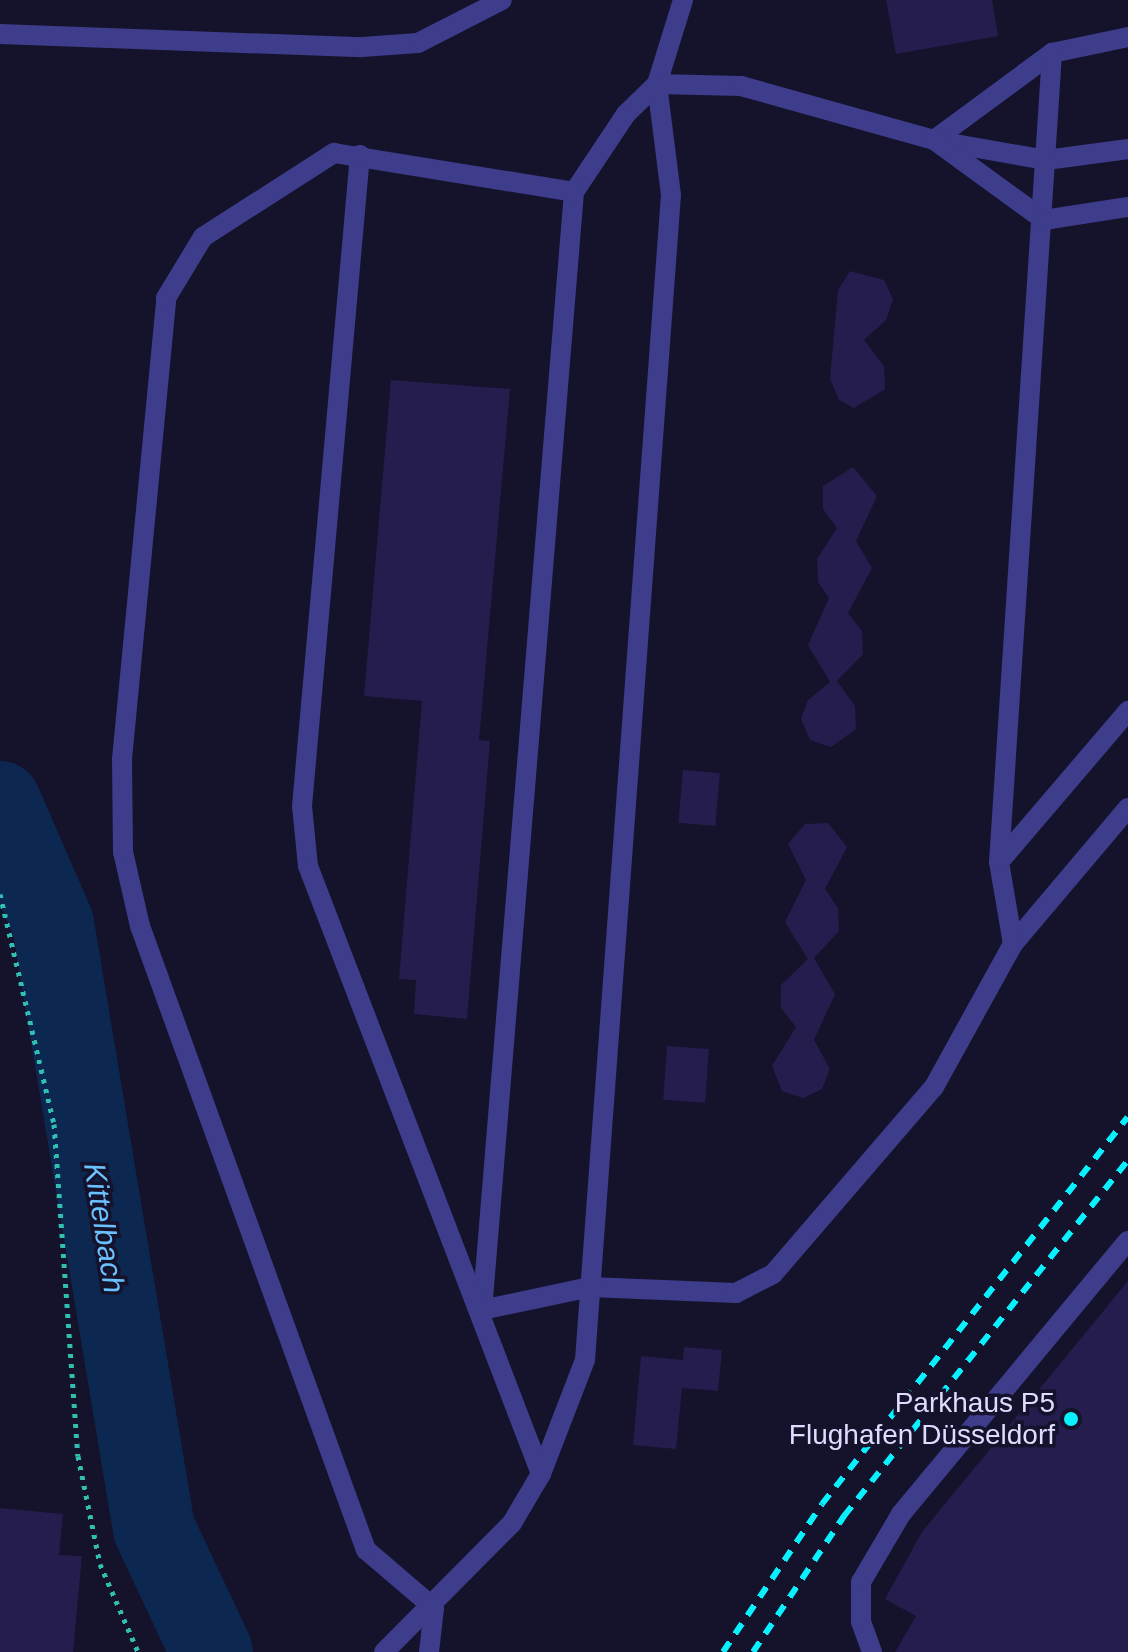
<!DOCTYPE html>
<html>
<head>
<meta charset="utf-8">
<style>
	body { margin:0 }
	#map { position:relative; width:1128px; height:1652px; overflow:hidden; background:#15122c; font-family:Helvetica,sans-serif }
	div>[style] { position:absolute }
	.river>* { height:82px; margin:-41px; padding:0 41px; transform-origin:41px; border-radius:41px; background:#0d2850 }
	.building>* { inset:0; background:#251d4d; transform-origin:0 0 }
	.path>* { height:5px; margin-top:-2.5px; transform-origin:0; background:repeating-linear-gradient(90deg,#31bfb1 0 4px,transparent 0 10px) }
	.lane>* { height:20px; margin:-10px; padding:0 10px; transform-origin:10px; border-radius:10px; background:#3d3d8b }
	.street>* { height:20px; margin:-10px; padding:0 10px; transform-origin:10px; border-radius:10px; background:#3d3d8b }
	.rail>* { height:6px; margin-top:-3px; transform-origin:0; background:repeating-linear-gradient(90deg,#09f1ff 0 12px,transparent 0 22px) }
	.dots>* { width:22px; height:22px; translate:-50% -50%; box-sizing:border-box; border:4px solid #15122c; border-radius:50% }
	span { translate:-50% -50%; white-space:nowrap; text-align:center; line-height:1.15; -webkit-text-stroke:7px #15122c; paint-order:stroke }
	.poi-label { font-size:28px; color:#dfddff }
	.right { translate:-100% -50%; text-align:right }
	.water-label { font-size:30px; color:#6bc1ff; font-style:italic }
</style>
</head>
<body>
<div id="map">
	<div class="river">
		<i style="left:0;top:802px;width:133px;rotate:66.5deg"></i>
		<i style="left:53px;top:924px;width:613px;rotate:80.52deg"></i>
		<i style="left:154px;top:1529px;width:136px;rotate:64.8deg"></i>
	</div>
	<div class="building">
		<i style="clip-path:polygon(886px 0,992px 0,998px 36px,896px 54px)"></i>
		<i style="clip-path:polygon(850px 271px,884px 280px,893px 299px,886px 320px,864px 340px,884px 366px,885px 389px,854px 408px,839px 400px,830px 379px,838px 290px)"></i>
		<i style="clip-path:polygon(391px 380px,510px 389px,479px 740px,490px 741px,467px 1019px,414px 1014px,416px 980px,399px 979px,422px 701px,364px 696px)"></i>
		<i style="clip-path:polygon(853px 467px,877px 496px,856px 541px,872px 568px,848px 613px,862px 631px,863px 654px,837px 681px,855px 706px,856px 729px,831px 747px,810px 740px,801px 719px,808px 700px,830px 682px,808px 645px,829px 598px,818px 582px,817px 559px,837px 528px,823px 509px,823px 486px)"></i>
		<i style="left:683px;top:770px;width:37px;height:53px;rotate:5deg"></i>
		<i style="clip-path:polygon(828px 823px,847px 847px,825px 889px,838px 908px,839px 931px,814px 958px,835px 994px,814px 1040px,830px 1069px,822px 1089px,803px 1098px,782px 1091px,772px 1066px,796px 1027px,781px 1008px,781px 985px,808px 959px,785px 922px,806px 880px,788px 844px,805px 824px)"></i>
		<i style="left:667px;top:1046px;width:42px;height:54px;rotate:4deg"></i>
		<i style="clip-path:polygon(1128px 1281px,1128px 1652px,895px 1652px,916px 1616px,885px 1599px,922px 1532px)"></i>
		<i style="clip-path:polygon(684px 1347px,722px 1350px,718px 1391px,682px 1388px,676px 1449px,633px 1445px,641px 1356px,683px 1360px)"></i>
		<i style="clip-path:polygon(0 1508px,63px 1514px,59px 1555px,82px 1556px,73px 1652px,0 1652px)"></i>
	</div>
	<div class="path">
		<i style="left:0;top:894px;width:236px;rotate:76.8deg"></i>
		<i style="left:54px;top:1124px;width:333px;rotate:85.9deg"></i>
		<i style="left:78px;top:1456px;width:110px;rotate:78.5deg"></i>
		<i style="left:100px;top:1564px;width:96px;rotate:66.6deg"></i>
	</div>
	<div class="lane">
		<i style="left:683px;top:0;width:88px;rotate:107.2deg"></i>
		<i style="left:657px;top:84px;width:43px;rotate:135.9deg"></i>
		<i style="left:626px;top:114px;width:94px;rotate:123.7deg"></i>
		<i style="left:574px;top:192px;width:1122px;rotate:94.7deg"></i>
		<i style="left:482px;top:1310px;width:110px;rotate:-12deg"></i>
		<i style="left:590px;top:1287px;width:146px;rotate:2.4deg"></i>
		<i style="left:736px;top:1293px;width:42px;rotate:-27.2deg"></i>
		<i style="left:773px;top:1274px;width:247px;rotate:-49.3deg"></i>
		<i style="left:934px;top:1087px;width:163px;rotate:-61.1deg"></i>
		<i style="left:1013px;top:944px;width:178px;rotate:-49.8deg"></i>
		<i style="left:934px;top:140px;width:147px;rotate:-36.4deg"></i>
		<i style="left:1052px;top:53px;width:78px;rotate:-11.9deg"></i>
		<i style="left:938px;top:141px;width:110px;rotate:10deg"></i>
		<i style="left:1046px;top:160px;width:83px;rotate:-7.6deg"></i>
		<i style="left:360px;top:155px;width:654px;rotate:95.09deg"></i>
		<i style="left:302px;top:806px;width:60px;rotate:84.3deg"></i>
		<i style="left:308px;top:866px;width:651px;rotate:69.03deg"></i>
		<i style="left:999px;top:862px;width:199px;rotate:-49.5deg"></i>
		<i style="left:1013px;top:944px;width:83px;rotate:-99.7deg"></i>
		<i style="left:999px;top:862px;width:811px;rotate:-86.25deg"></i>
		<i style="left:434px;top:1608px;width:89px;rotate:-139.5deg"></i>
		<i style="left:366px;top:1550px;width:664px;rotate:-109.91deg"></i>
		<i style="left:140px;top:926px;width:76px;rotate:-102.9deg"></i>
		<i style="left:123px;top:852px;width:93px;rotate:-90.6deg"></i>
		<i style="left:122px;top:759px;width:463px;rotate:-84.5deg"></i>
		<i style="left:166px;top:298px;width:71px;rotate:-58.8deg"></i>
		<i style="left:203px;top:237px;width:156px;rotate:-32.7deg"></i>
		<i style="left:334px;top:153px;width:243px;rotate:9.2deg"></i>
		<i style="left:384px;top:1652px;width:182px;rotate:-45.2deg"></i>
		<i style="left:512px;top:1523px;width:57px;rotate:-59.4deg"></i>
		<i style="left:541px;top:1474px;width:122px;rotate:-68.9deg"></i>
		<i style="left:585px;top:1360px;width:1168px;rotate:-85.78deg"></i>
		<i style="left:671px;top:195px;width:112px;rotate:-97.2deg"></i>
		<i style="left:657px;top:84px;width:84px;rotate:1.4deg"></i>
		<i style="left:741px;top:86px;width:200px;rotate:15.6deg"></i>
		<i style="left:934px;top:140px;width:136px;rotate:36deg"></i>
		<i style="left:1044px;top:220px;width:85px;rotate:-8.8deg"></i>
		<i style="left:429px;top:1652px;width:44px;rotate:-83.5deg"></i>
		<i style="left:872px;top:1652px;width:32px;rotate:-110deg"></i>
		<i style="left:861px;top:1622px;width:40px;rotate:-90deg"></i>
		<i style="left:861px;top:1582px;width:79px;rotate:-59.5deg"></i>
		<i style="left:901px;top:1514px;width:355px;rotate:-50.3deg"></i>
	</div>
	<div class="street">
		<i style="left:0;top:34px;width:362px;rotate:2.1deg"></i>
		<i style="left:362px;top:47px;width:56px;rotate:-4.1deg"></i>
		<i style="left:418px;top:43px;width:94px;rotate:-27.1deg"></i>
	</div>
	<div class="rail">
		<i style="left:723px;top:1652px;width:178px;rotate:-56.2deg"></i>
		<i style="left:822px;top:1504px;width:493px;rotate:-51.7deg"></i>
		<i style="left:753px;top:1652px;width:164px;rotate:-56.2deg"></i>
		<i style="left:844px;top:1516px;width:455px;rotate:-51.4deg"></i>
	</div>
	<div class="dots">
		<i style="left:1071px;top:1419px;background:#09f1ff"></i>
	</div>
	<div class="poi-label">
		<span class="right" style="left:1055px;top:1419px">Parkhaus P5<br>Flughafen Düsseldorf</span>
	</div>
	<div class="water-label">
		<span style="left:104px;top:1228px;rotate:81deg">Kittelbach</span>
	</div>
</div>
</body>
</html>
